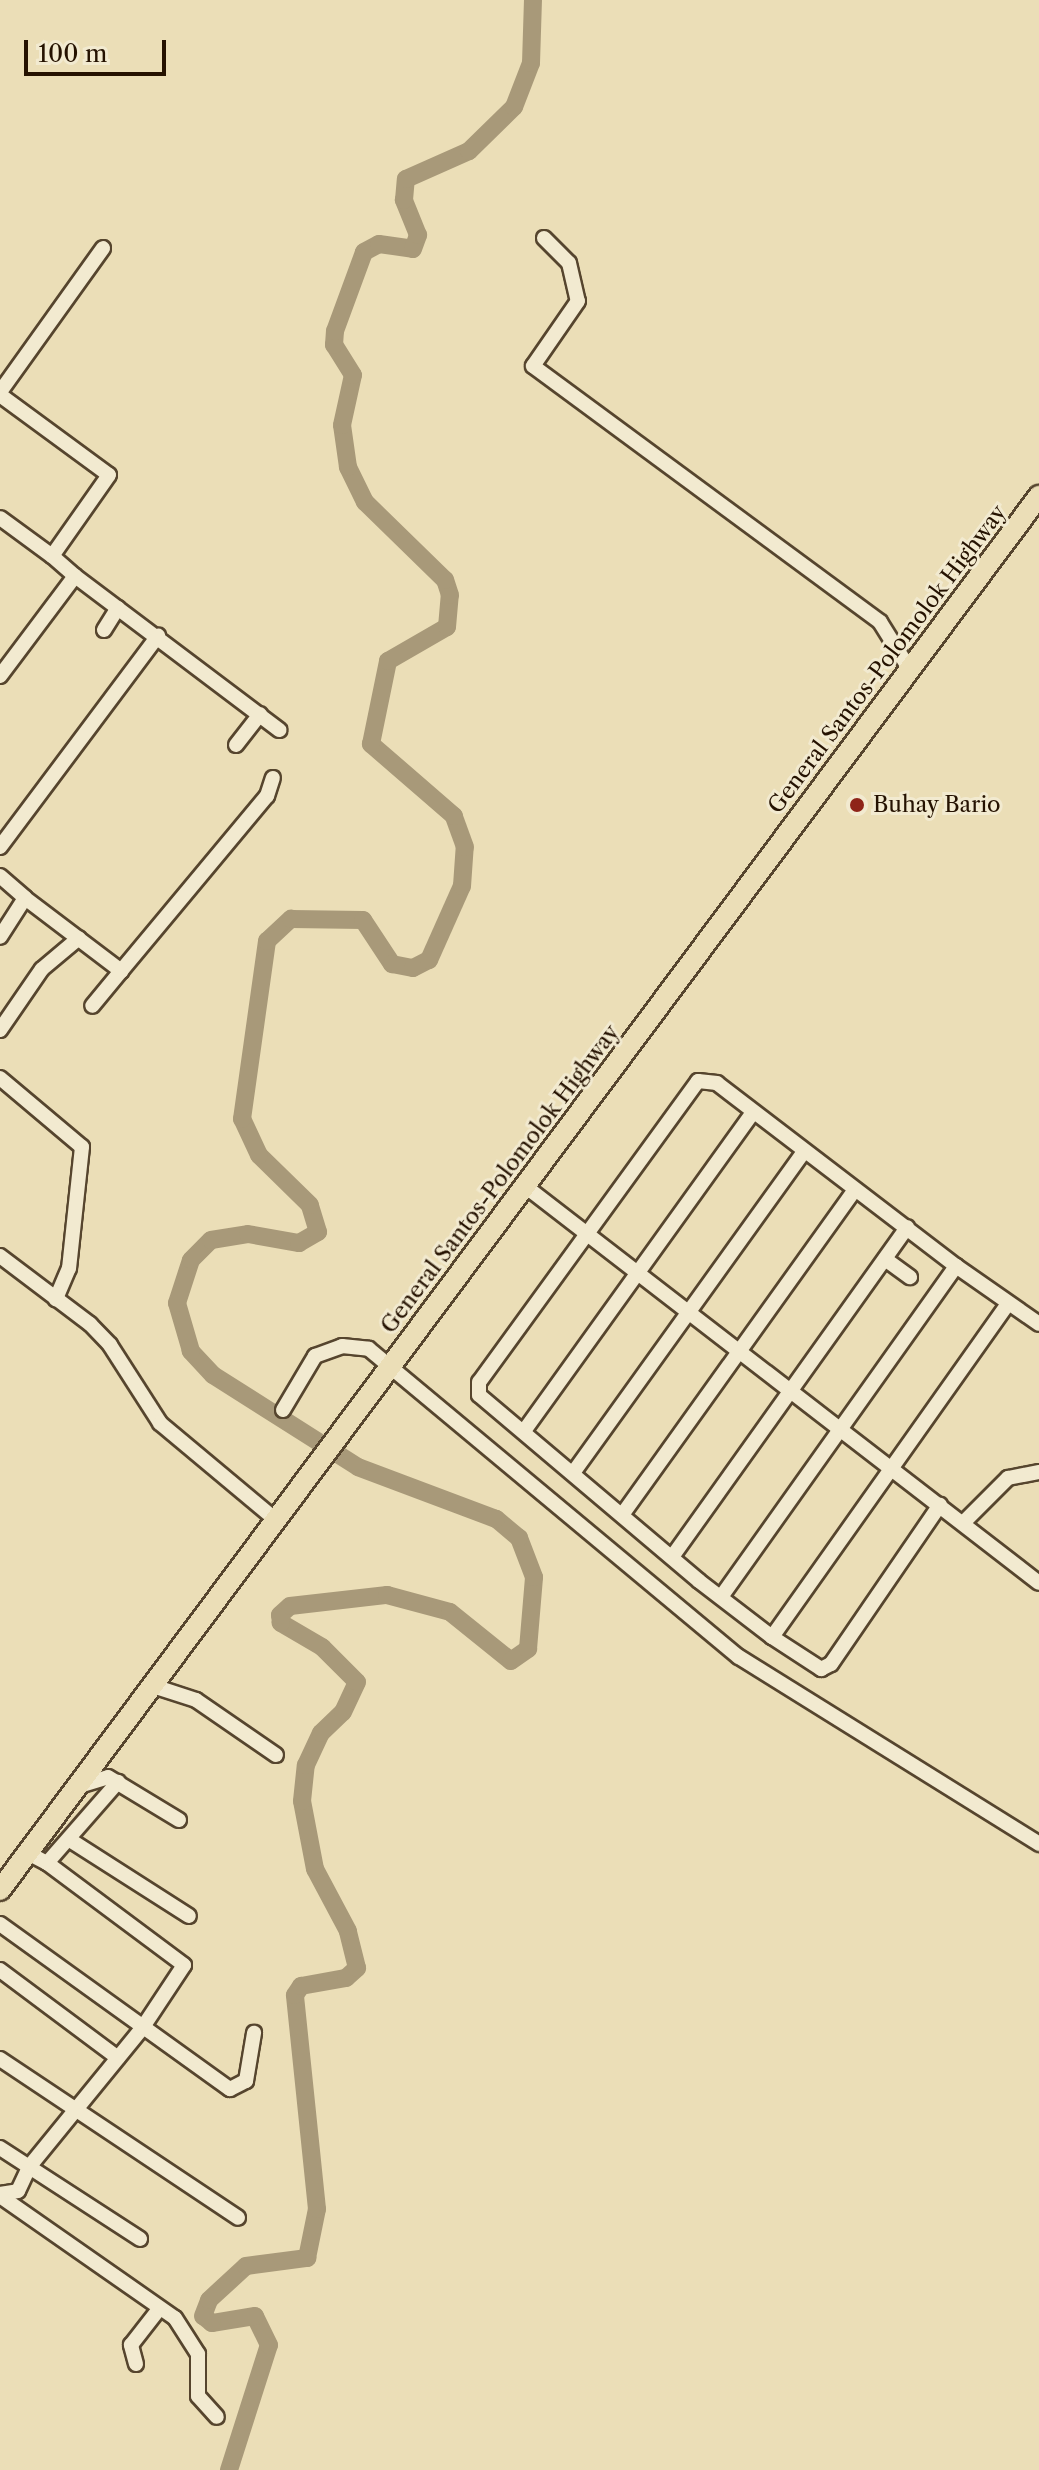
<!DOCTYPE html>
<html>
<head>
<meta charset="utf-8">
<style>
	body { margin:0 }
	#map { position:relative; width:1039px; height:2470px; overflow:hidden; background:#ebdeb7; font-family:"Libre Caslon Text",serif }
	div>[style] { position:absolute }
	.river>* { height:18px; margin:-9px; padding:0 9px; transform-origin:9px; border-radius:9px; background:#a89979 }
	.roads { filter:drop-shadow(2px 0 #56452e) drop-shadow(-2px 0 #56452e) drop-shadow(0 2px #56452e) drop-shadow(0 -2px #56452e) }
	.minor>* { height:14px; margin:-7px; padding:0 7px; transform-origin:7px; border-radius:7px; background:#f2ead0 }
	.highway>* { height:20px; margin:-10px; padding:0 10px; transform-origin:10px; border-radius:10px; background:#ebdeb7 }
	.dots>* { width:22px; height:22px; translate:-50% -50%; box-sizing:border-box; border:4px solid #f2ead0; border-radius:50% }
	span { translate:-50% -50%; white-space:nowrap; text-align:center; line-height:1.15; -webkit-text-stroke:6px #f2ead0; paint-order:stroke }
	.street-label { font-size:22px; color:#251201 }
	.poi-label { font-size:22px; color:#251201 }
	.left { translate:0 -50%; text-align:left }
	.scale { position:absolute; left:24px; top:40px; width:142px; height:36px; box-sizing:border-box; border:4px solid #251201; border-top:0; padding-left:10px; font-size:24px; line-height:28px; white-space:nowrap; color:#251201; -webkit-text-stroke:6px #f2ead0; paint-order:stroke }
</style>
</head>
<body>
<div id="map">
	<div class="river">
		<i style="left:229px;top:2470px;width:131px;rotate:-72.3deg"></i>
		<i style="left:269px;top:2345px;width:32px;rotate:-116deg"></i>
		<i style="left:255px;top:2316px;width:44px;rotate:170.8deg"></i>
		<i style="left:212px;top:2323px;width:11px;rotate:-142deg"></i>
		<i style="left:203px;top:2316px;width:17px;rotate:-69deg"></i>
		<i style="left:209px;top:2300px;width:50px;rotate:-42.6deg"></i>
		<i style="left:246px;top:2266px;width:62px;rotate:-7.5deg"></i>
		<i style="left:307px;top:2258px;width:50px;rotate:-78.5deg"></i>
		<i style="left:317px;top:2209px;width:215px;rotate:-95.9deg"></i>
		<i style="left:295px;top:1995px;width:11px;rotate:-56deg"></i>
		<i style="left:301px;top:1986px;width:46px;rotate:-10.1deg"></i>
		<i style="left:346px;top:1978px;width:15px;rotate:-42deg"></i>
		<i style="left:357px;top:1968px;width:38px;rotate:-104deg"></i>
		<i style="left:348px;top:1931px;width:70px;rotate:-118deg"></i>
		<i style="left:315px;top:1869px;width:69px;rotate:-100.8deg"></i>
		<i style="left:302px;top:1801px;width:36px;rotate:-84deg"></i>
		<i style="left:306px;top:1765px;width:35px;rotate:-65deg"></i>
		<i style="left:321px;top:1733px;width:30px;rotate:-44deg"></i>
		<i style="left:343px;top:1712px;width:33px;rotate:-65deg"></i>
		<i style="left:357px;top:1682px;width:49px;rotate:-135deg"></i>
		<i style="left:322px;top:1647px;width:48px;rotate:-149.7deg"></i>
		<i style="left:281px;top:1623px;width:8px;rotate:-97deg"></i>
		<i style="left:280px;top:1615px;width:13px;rotate:-42deg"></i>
		<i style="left:290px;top:1606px;width:98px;rotate:-6.5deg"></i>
		<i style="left:387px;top:1595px;width:65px;rotate:15.1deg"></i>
		<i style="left:450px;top:1612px;width:78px;rotate:38.8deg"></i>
		<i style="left:511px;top:1661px;width:21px;rotate:-35deg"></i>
		<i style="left:528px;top:1649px;width:72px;rotate:-85.2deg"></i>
		<i style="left:534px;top:1577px;width:42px;rotate:-111deg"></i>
		<i style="left:519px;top:1538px;width:30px;rotate:-140deg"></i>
		<i style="left:496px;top:1519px;width:147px;rotate:-159.4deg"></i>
		<i style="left:358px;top:1467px;width:172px;rotate:-147.6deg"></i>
		<i style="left:213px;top:1375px;width:33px;rotate:-133deg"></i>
		<i style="left:191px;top:1351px;width:50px;rotate:-106.3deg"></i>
		<i style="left:177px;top:1303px;width:45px;rotate:-72deg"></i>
		<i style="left:191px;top:1260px;width:28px;rotate:-45deg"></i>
		<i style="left:211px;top:1240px;width:37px;rotate:-9deg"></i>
		<i style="left:248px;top:1234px;width:52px;rotate:10deg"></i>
		<i style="left:299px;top:1243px;width:22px;rotate:-30deg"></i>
		<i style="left:318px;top:1232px;width:28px;rotate:-107deg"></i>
		<i style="left:310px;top:1205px;width:71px;rotate:-135.6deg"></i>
		<i style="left:259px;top:1155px;width:40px;rotate:-115deg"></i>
		<i style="left:242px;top:1119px;width:180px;rotate:-82deg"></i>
		<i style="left:267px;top:941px;width:33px;rotate:-43deg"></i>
		<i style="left:291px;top:919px;width:72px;rotate:0.8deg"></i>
		<i style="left:363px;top:920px;width:53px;rotate:56.6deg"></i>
		<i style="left:392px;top:964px;width:21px;rotate:11deg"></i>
		<i style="left:413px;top:968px;width:18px;rotate:-27deg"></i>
		<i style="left:429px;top:960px;width:81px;rotate:-66deg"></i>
		<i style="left:462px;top:886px;width:39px;rotate:-86deg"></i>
		<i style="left:465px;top:847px;width:33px;rotate:-110deg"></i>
		<i style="left:454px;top:816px;width:110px;rotate:-139.1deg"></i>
		<i style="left:371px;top:744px;width:85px;rotate:-78.4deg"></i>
		<i style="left:388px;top:661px;width:68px;rotate:-30deg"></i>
		<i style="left:447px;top:627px;width:32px;rotate:-85deg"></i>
		<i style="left:450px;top:595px;width:16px;rotate:-108deg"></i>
		<i style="left:445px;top:580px;width:112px;rotate:-135.7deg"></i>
		<i style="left:365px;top:502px;width:39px;rotate:-116deg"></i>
		<i style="left:348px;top:467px;width:42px;rotate:-98.1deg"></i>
		<i style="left:342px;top:425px;width:51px;rotate:-77.6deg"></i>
		<i style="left:353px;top:375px;width:36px;rotate:-122deg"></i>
		<i style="left:334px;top:345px;width:14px;rotate:-86deg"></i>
		<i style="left:335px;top:331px;width:84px;rotate:-69.8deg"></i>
		<i style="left:364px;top:252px;width:17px;rotate:-28deg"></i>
		<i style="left:379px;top:244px;width:34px;rotate:8deg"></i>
		<i style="left:413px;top:249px;width:15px;rotate:-70deg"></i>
		<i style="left:418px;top:235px;width:38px;rotate:-112deg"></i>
		<i style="left:404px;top:200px;width:21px;rotate:-85deg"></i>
		<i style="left:406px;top:179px;width:69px;rotate:-24deg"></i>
		<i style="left:469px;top:151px;width:63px;rotate:-44.4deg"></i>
		<i style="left:514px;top:107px;width:47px;rotate:-68.9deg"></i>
		<i style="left:531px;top:63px;width:63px;rotate:-88.2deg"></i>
	</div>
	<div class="roads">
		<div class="minor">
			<i style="left:544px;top:238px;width:35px;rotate:45deg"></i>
			<i style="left:569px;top:263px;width:39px;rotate:77deg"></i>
			<i style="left:578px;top:301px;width:79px;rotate:124.7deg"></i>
			<i style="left:533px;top:366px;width:431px;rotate:36.4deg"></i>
			<i style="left:880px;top:622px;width:57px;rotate:58deg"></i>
			<i style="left:0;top:392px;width:177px;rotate:-54.4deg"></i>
			<i style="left:0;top:395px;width:135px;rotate:36.3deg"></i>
			<i style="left:109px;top:475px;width:99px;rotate:125.1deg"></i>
			<i style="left:52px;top:556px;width:64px;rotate:-143.8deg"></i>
			<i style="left:75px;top:576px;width:256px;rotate:37deg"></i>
			<i style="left:104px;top:630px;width:26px;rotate:-58deg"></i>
			<i style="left:0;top:676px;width:125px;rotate:-53.1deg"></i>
			<i style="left:75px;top:576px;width:30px;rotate:-139deg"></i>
			<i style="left:236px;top:745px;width:39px;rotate:-52deg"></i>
			<i style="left:0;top:847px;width:264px;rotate:-53.2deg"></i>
			<i style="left:0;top:876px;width:33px;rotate:41deg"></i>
			<i style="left:25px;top:898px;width:46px;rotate:122.7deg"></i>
			<i style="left:25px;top:898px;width:121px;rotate:37.2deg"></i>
			<i style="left:121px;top:971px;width:45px;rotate:129.6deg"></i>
			<i style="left:121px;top:971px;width:228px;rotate:-50.2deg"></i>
			<i style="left:267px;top:796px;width:19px;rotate:-72deg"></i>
			<i style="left:0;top:1030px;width:74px;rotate:-55.5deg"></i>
			<i style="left:42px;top:969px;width:48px;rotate:-40deg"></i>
			<i style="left:0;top:1078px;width:107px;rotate:40.1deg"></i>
			<i style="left:82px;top:1147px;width:122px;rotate:96.1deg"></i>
			<i style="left:69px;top:1268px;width:34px;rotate:113deg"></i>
			<i style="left:525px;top:1186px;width:649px;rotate:37.68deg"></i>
			<i style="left:0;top:1256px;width:113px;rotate:37.1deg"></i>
			<i style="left:90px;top:1324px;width:29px;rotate:46deg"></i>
			<i style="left:110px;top:1345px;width:93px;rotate:57.3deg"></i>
			<i style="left:160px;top:1423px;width:151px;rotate:39.9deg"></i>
			<i style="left:885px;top:1259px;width:31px;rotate:36deg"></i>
			<i style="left:956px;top:1266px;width:101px;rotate:34.9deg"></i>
			<i style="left:283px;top:1410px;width:63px;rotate:-59.3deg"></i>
			<i style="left:315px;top:1356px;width:29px;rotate:-20deg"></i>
			<i style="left:342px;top:1346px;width:27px;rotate:6deg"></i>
			<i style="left:369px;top:1349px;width:481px;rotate:39.8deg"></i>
			<i style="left:739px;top:1657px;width:354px;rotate:31.9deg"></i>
			<i style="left:524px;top:1431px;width:393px;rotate:-54.3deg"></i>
			<i style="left:573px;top:1473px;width:395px;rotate:-54.3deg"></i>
			<i style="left:622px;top:1515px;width:400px;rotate:-54.4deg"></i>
			<i style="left:963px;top:1523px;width:64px;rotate:-45deg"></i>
			<i style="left:1008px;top:1478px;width:32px;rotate:-11deg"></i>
			<i style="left:672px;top:1557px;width:405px;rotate:-54.5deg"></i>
			<i style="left:721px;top:1597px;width:406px;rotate:-54.6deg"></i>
			<i style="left:956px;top:1266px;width:301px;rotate:-142.6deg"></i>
			<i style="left:717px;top:1083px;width:19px;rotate:-174deg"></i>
			<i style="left:698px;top:1081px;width:372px;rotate:126deg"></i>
			<i style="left:479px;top:1382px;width:13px;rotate:90deg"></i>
			<i style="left:479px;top:1395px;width:288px;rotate:40.2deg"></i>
			<i style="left:699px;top:1581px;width:92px;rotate:37.5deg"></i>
			<i style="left:772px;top:1637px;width:59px;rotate:33.1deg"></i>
			<i style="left:821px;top:1669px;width:11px;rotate:-27deg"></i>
			<i style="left:831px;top:1664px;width:193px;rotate:-55.6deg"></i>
			<i style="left:772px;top:1637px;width:408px;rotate:-54.7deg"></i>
			<i style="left:153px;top:1686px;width:45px;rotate:18deg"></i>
			<i style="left:196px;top:1700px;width:97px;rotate:34.5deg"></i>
			<i style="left:79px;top:1786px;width:30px;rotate:-17deg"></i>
			<i style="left:108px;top:1777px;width:83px;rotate:31.2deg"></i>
			<i style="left:70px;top:1840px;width:141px;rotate:32.6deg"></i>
			<i style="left:28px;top:1853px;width:21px;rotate:28deg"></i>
			<i style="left:47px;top:1863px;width:108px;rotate:-48.8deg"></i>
			<i style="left:0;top:1924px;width:283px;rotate:35.7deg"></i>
			<i style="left:230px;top:2089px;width:18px;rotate:-27deg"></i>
			<i style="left:246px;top:2081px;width:49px;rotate:-80.5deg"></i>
			<i style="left:0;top:1970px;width:147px;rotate:36.7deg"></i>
			<i style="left:0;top:2059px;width:286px;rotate:33.7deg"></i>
			<i style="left:0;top:2148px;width:167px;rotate:33deg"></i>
			<i style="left:0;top:2194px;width:18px;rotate:-9deg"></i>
			<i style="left:18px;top:2191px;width:26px;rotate:-65deg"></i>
			<i style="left:29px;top:2167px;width:181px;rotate:-50.8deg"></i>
			<i style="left:143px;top:2027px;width:74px;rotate:-56.5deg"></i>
			<i style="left:184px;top:1965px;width:171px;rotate:-143.3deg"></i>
			<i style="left:0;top:2196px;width:213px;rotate:34.9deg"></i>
			<i style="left:175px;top:2318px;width:43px;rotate:57.4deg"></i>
			<i style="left:198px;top:2354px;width:42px;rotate:90deg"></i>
			<i style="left:198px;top:2396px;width:28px;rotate:48deg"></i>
			<i style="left:136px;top:2364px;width:20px;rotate:-105deg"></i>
			<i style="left:131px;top:2345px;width:46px;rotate:-52.1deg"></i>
		</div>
		<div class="highway">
			<i style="left:0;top:1890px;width:1739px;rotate:-53.3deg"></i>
		</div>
	</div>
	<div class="dots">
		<i style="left:857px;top:805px;background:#8f2418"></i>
	</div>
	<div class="street-label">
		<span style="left:887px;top:659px;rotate:-53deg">General Santos-Polomolok Highway</span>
		<span style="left:500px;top:1179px;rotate:-53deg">General Santos-Polomolok Highway</span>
	</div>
	<div class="poi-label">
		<span class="left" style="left:873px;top:805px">Buhay Bario</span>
	</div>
	<div class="scale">100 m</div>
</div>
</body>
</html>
